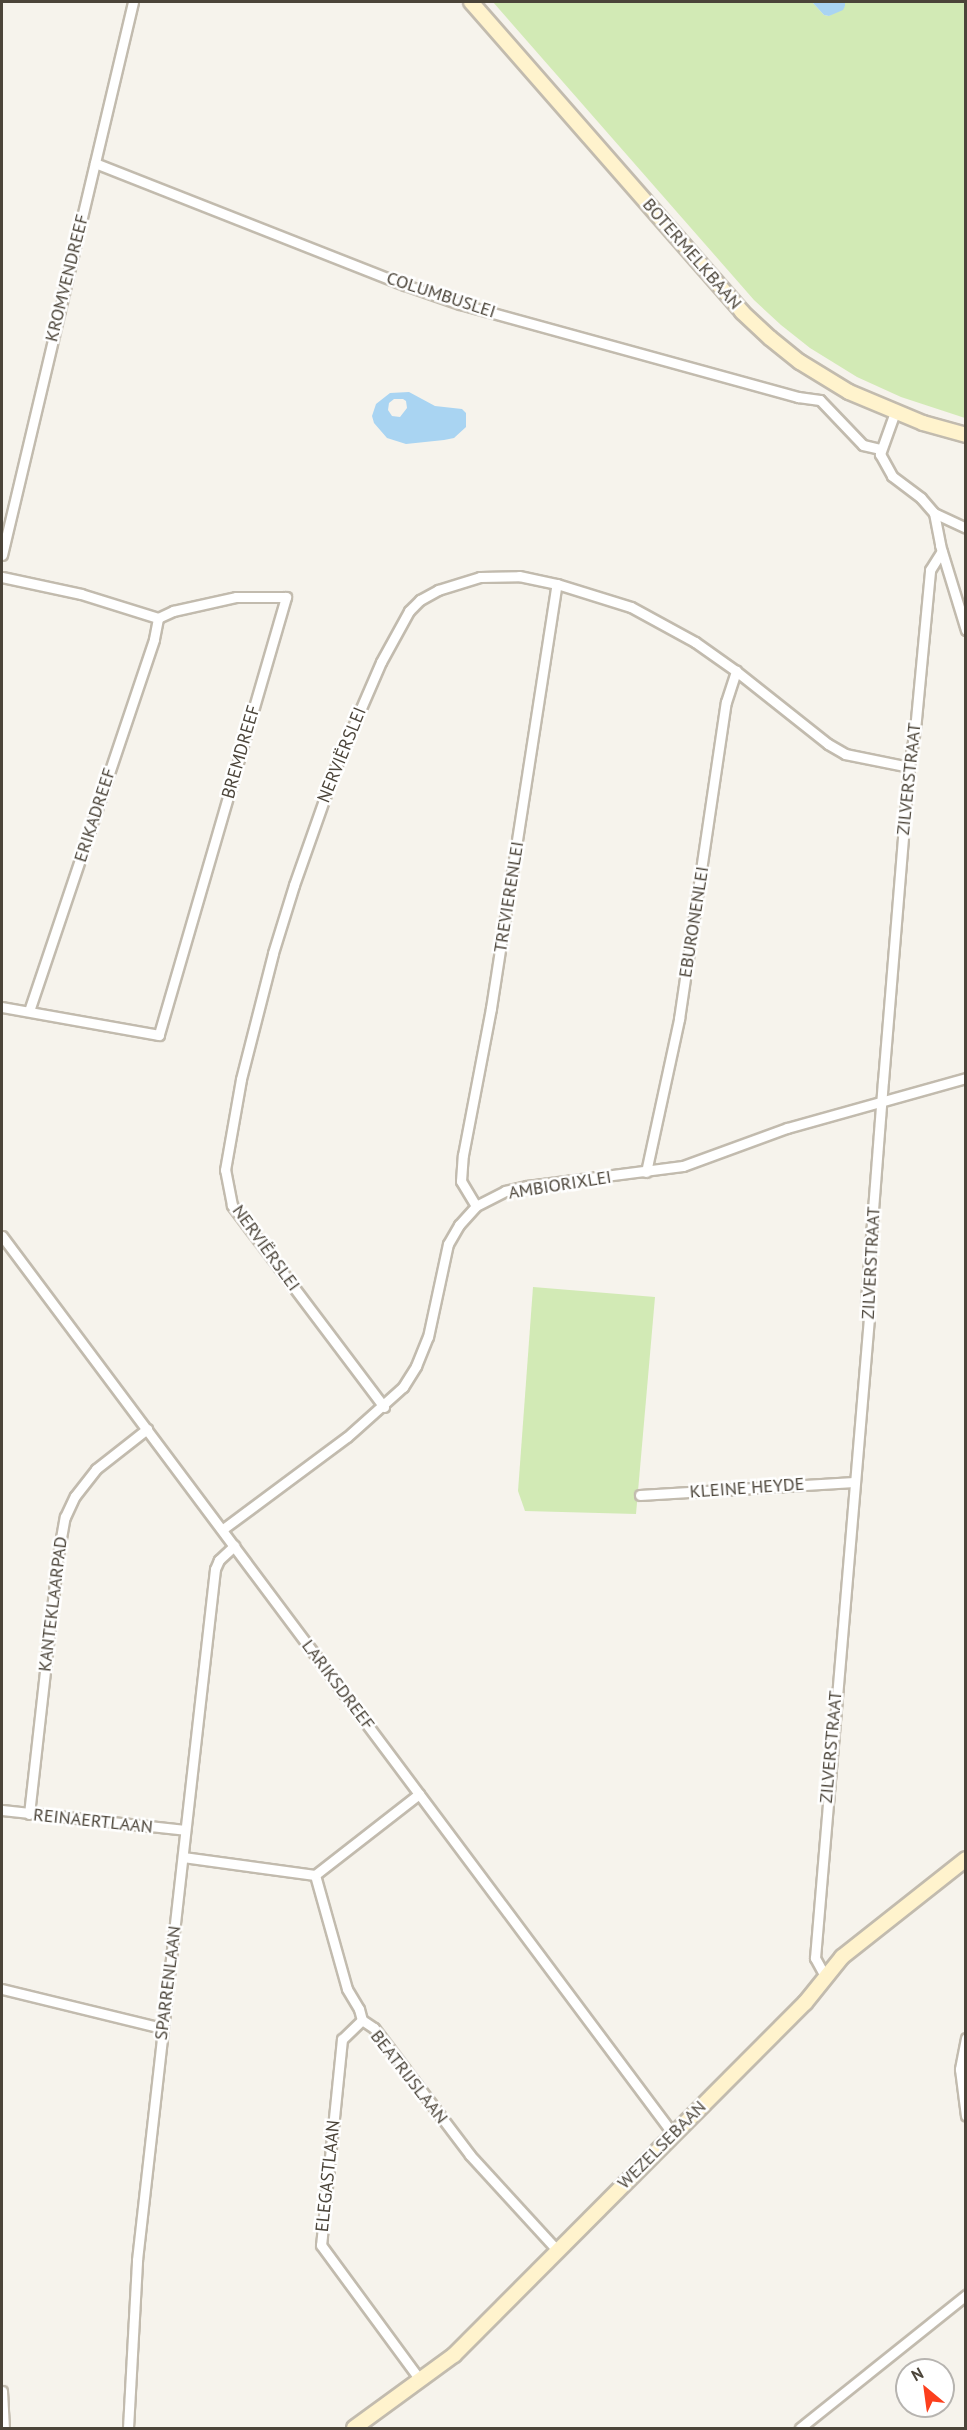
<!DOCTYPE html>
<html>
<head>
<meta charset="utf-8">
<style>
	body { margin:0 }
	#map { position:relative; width:967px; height:2430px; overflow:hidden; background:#f6f3ec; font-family:"PT Sans",sans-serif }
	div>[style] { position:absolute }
	.green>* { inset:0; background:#d2eab5 }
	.water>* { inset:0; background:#a9d4f2 }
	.roads { filter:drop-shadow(2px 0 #c2bbae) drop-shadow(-2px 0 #c2bbae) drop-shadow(0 2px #c2bbae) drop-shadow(0 -2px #c2bbae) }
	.street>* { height:9px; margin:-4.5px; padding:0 4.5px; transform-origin:4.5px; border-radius:4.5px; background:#fff }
	.secondary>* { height:14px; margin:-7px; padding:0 7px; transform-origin:7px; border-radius:7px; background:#fff3cd }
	span { translate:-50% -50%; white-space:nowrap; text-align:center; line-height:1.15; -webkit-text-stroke:5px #fff; paint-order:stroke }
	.street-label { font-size:18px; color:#4b4439 }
	.frame { position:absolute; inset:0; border:3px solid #4b4439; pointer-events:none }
	.north { position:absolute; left:895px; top:2358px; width:60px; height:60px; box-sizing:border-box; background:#fff; border:2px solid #b7b4b0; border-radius:50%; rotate:331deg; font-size:16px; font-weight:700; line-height:24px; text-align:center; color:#4b4439 }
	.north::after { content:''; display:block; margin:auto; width:21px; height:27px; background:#fc3f1d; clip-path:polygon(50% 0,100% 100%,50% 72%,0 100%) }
</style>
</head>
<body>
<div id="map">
	<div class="green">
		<i style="clip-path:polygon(493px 2px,812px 2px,824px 15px,829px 16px,845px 6px,845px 2px,965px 2px,965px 418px,901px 397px,857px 377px,810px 348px,781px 325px,754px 300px)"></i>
		<i style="clip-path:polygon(533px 1287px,655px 1297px,636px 1514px,525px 1511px,518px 1491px)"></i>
	</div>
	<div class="water">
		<i style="clip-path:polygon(812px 2px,845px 2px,845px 6px,843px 10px,829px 16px,824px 15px)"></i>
		<i style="clip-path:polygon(evenodd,409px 392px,435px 406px,462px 409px,466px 413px,466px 427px,454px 438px,444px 440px,406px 444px,387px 438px,374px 423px,372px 416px,376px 404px,390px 393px,409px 392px,394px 399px,403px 399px,406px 401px,407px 408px,400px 417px,392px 416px,388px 410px,389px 403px,394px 399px)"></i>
	</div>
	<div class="roads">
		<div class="street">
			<i style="left:95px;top:163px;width:333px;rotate:21.5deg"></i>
			<i style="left:405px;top:285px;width:58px;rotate:19.1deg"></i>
			<i style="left:460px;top:304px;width:351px;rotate:15.4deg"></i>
			<i style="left:798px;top:397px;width:22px;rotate:8deg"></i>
			<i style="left:820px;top:400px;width:62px;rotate:46.3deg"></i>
			<i style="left:863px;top:445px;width:17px;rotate:13deg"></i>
			<i style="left:895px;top:412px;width:45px;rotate:109.7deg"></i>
			<i style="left:880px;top:454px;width:25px;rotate:61deg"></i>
			<i style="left:892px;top:476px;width:36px;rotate:37deg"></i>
			<i style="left:921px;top:498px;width:20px;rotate:49deg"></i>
			<i style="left:934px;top:513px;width:33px;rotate:79deg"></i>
			<i style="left:940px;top:545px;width:89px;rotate:73deg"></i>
			<i style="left:934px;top:513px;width:35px;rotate:25deg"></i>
			<i style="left:2px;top:555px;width:568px;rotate:-76.67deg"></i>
			<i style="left:2px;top:577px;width:81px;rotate:12.1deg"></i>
			<i style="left:81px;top:594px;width:81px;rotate:17.3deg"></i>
			<i style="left:158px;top:618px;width:17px;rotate:-25deg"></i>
			<i style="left:173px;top:611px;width:65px;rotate:-12.5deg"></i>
			<i style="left:236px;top:597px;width:50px"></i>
			<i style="left:286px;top:597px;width:456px;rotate:106.2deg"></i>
			<i style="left:159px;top:1035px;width:159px;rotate:-169.9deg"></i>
			<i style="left:29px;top:1011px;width:392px;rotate:-71.4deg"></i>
			<i style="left:154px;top:639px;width:21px;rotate:-79deg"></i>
			<i style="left:646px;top:1172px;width:157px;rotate:-77.8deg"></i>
			<i style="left:679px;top:1019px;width:320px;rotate:-81.6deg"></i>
			<i style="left:726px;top:702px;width:33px;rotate:-72deg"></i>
			<i style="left:476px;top:1206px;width:29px;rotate:-121deg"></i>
			<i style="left:461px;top:1181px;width:26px;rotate:-86deg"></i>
			<i style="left:463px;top:1155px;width:150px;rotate:-79.2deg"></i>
			<i style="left:491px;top:1008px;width:429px;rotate:-81.2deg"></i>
			<i style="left:2px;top:1236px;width:1121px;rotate:53.23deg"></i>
			<i style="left:384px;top:1407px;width:253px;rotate:-127deg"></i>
			<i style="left:232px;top:1205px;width:36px;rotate:-101deg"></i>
			<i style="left:225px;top:1170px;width:92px;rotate:-80deg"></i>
			<i style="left:241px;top:1079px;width:130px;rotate:-75.7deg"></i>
			<i style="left:273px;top:953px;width:71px;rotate:-72.8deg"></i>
			<i style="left:294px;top:885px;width:126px;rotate:-70.6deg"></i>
			<i style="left:336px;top:766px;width:113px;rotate:-66.6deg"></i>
			<i style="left:381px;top:662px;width:58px;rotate:-61.2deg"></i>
			<i style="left:409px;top:611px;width:16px;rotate:-45deg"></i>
			<i style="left:420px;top:600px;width:21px;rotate:-29deg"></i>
			<i style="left:438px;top:590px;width:44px;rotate:-17.2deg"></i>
			<i style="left:480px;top:577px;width:39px;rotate:-1deg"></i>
			<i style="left:519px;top:576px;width:39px;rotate:12deg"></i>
			<i style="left:557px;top:584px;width:77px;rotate:17.3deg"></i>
			<i style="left:631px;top:607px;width:73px;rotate:28.7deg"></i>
			<i style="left:695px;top:642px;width:50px;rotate:35.3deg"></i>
			<i style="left:736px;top:671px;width:117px;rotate:38.4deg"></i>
			<i style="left:828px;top:744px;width:20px;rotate:30deg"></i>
			<i style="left:845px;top:754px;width:65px;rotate:11.5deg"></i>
			<i style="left:640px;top:1495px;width:214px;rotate:-3.5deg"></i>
			<i style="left:223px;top:1529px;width:154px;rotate:-36.6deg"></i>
			<i style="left:347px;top:1437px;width:75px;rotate:-41.8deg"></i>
			<i style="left:403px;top:1387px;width:25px;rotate:-58deg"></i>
			<i style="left:416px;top:1366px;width:31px;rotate:-68deg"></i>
			<i style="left:428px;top:1337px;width:95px;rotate:-77.9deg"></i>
			<i style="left:448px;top:1244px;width:22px;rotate:-60deg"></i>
			<i style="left:459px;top:1225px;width:25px;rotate:-48deg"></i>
			<i style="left:476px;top:1206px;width:33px;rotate:-27deg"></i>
			<i style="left:505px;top:1191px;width:23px;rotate:-13deg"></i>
			<i style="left:527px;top:1186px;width:157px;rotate:-7.3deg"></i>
			<i style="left:683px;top:1166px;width:111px;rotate:-20.1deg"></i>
			<i style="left:787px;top:1128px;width:186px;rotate:-15.6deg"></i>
			<i style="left:2px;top:1810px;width:184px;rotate:6.2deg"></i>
			<i style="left:29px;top:1814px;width:261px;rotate:-83.6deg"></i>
			<i style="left:58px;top:1555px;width:39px;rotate:-80deg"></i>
			<i style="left:65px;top:1517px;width:23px;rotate:-65deg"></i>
			<i style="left:75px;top:1496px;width:34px;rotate:-52deg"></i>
			<i style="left:96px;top:1469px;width:65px;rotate:-38.1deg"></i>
			<i style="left:183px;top:1857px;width:133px;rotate:7.8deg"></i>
			<i style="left:315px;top:1875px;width:132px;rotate:-37.9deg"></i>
			<i style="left:315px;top:1875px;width:118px;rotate:74.3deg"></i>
			<i style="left:347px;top:1989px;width:23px;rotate:59deg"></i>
			<i style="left:359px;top:2009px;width:11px;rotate:75deg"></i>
			<i style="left:362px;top:2020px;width:14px;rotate:34deg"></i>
			<i style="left:374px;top:2028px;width:159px;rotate:52.9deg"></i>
			<i style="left:470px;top:2155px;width:129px;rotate:47.5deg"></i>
			<i style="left:825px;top:1976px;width:21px;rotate:-119deg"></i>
			<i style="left:815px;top:1958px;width:643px;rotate:-85.18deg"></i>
			<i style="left:869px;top:1317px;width:16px;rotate:-101deg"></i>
			<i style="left:866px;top:1301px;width:221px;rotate:-85.6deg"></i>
			<i style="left:883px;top:1081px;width:315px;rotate:-85.3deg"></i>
			<i style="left:909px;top:767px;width:37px;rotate:-81deg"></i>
			<i style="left:915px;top:730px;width:161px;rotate:-84.6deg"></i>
			<i style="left:930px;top:570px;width:22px;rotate:-58deg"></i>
			<i style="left:2px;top:1989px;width:165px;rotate:13.7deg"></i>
			<i style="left:362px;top:2020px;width:28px;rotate:136deg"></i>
			<i style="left:342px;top:2039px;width:207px;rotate:95.8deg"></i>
			<i style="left:321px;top:2245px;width:167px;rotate:53.7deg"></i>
			<i style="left:966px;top:2038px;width:32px;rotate:101deg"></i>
			<i style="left:960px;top:2069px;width:47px;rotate:82.7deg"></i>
			<i style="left:2px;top:2391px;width:37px;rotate:87deg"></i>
			<i style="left:128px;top:2428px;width:168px;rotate:-86.9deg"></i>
			<i style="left:137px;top:2260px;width:695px;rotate:-83.56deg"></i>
			<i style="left:215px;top:1569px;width:10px;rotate:-66deg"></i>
			<i style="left:219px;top:1560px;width:21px;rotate:-43deg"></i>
			<i style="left:800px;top:2428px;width:213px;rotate:-38.7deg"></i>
		</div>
		<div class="secondary">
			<i style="left:471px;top:2px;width:412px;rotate:48.8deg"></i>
			<i style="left:742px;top:312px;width:38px;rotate:43deg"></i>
			<i style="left:770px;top:338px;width:38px;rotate:39deg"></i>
			<i style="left:800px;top:362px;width:57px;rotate:31.5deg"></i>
			<i style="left:849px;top:392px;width:80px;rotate:22.7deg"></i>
			<i style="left:923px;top:423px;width:45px;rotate:15.6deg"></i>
			<i style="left:354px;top:2428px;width:124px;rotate:-36.1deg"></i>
			<i style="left:454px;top:2355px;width:497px;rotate:-45.1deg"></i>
			<i style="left:805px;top:2003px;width:59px;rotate:-51.2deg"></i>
			<i style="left:842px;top:1957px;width:158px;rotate:-38.3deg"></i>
		</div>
	</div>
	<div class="street-label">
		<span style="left:692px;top:254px;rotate:49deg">BOTERMELKBAAN</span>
		<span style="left:67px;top:278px;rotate:-76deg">KROMVENDREEF</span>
		<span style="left:441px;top:295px;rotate:18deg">COLUMBUSLEI</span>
		<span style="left:241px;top:752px;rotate:-74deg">BREMDREEF</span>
		<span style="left:342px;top:755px;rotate:-68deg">NERVIËRSLEI</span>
		<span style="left:909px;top:779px;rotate:-84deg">ZILVERSTRAAT</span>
		<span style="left:95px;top:815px;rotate:-72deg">ERIKADREEF</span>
		<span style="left:509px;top:897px;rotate:-81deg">TREVIERENLEI</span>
		<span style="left:694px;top:922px;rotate:-81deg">EBURONENLEI</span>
		<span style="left:560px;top:1185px;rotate:-9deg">AMBIORIXLEI</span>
		<span style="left:266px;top:1248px;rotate:54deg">NERVIËRSLEI</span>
		<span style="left:871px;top:1263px;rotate:-87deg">ZILVERSTRAAT</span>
		<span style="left:747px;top:1488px;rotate:-4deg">KLEINE HEYDE</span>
		<span style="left:53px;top:1604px;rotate:-83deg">KANTEKLAARPAD</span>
		<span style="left:338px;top:1685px;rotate:53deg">LARIKSDREEF</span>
		<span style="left:831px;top:1747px;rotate:-85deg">ZILVERSTRAAT</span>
		<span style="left:93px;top:1821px;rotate:6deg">REINAERTLAAN</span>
		<span style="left:168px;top:1983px;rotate:-83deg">SPARRENLAAN</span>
		<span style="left:409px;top:2077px;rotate:52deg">BEATRIJSLAAN</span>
		<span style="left:662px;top:2145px;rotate:-45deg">WEZELSEBAAN</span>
		<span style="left:328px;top:2176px;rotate:-84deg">ELEGASTLAAN</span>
	</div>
	<div class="frame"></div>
	<div class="north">N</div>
</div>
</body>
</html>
